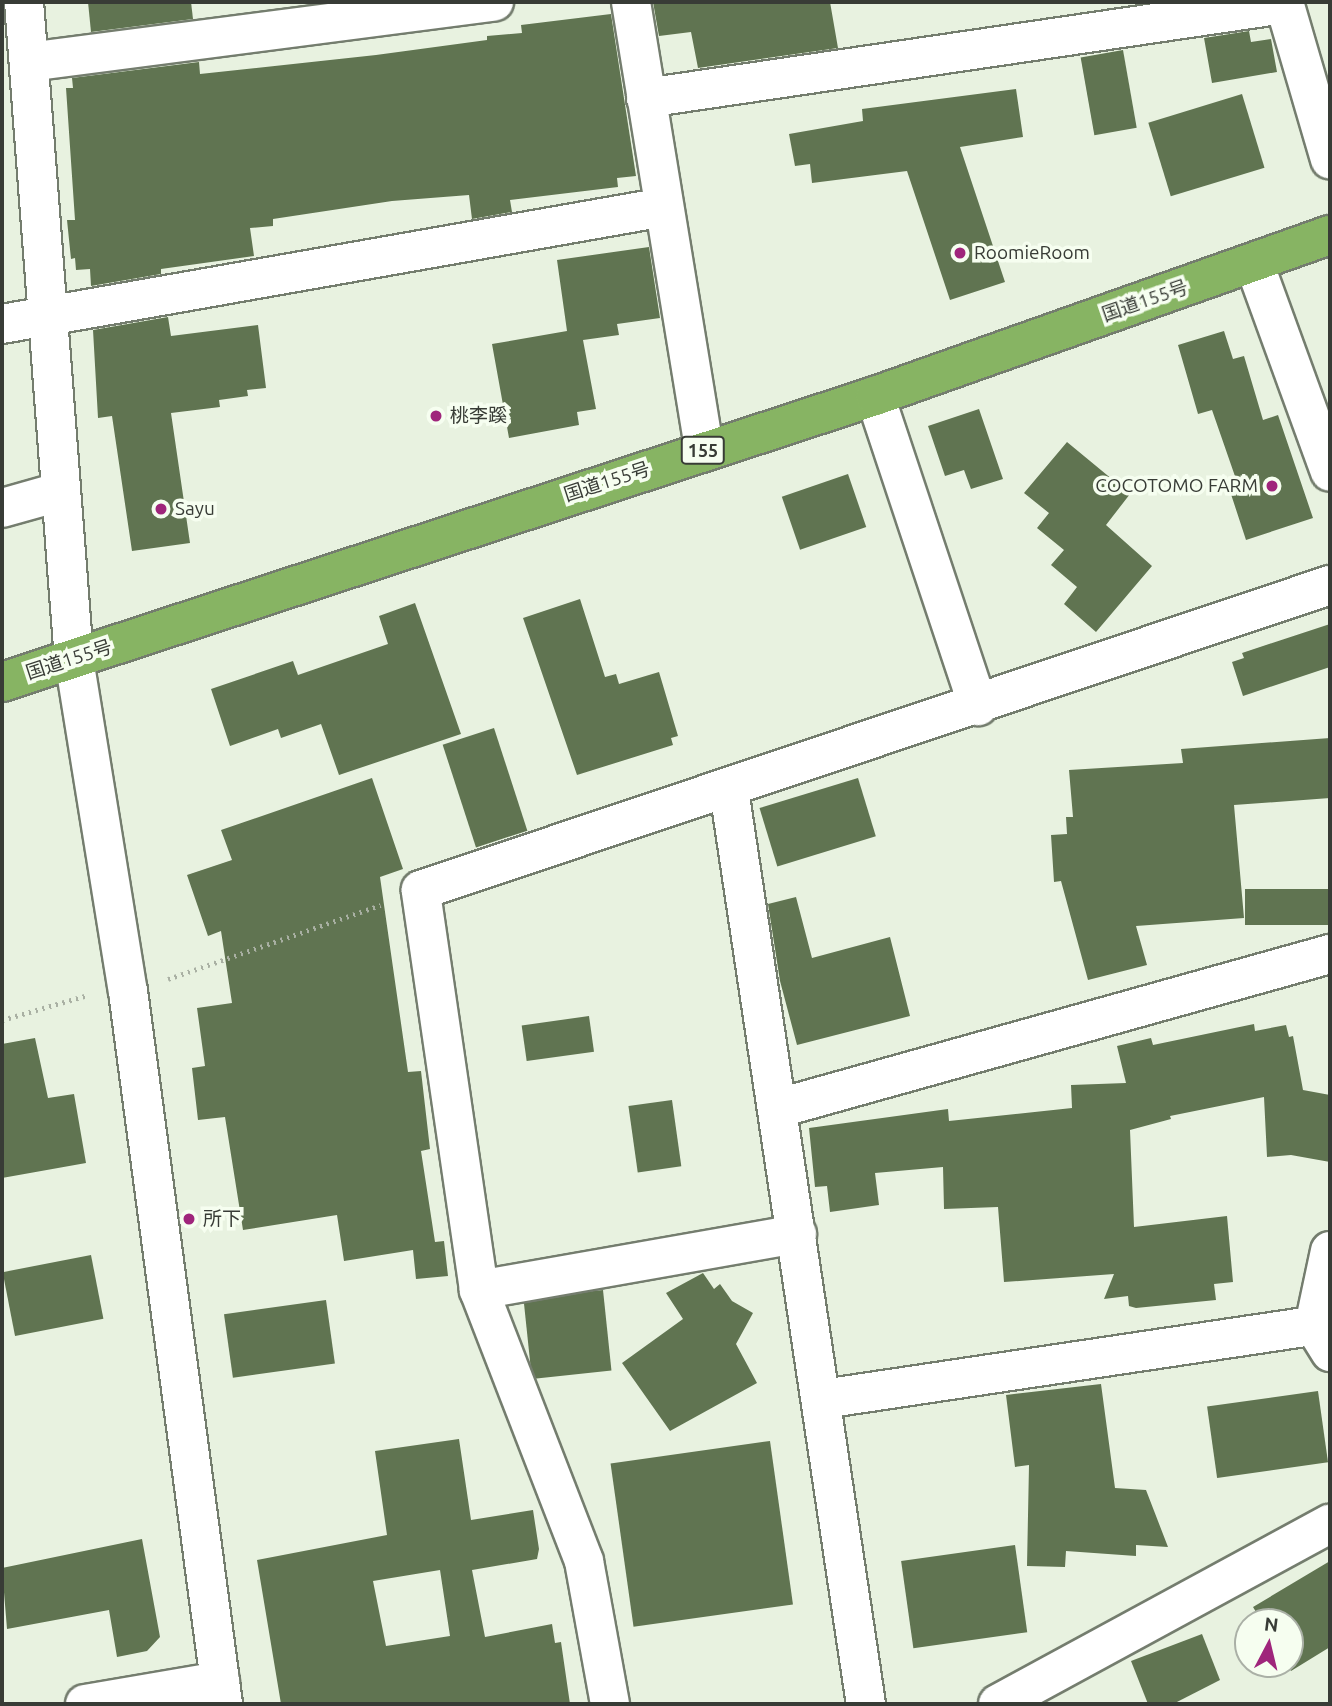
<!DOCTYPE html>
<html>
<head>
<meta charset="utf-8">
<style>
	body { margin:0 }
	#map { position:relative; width:1332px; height:1706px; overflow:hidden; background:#e8f2e0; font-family:Ubuntu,"Noto Sans JP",sans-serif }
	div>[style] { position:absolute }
	.building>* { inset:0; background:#607451; transform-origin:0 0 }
	.path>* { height:4.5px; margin-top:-2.25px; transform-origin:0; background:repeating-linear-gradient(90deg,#a9b0a3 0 2px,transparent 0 7px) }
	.roads { filter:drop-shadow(2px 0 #747d6e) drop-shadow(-2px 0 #747d6e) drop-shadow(0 2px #747d6e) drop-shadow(0 -2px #747d6e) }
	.minor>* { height:38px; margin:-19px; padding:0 19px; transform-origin:19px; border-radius:19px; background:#fff }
	.highway>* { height:38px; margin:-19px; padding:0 19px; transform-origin:19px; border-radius:19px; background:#87b463 }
	.dots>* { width:19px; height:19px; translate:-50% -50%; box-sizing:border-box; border:4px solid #f6fef0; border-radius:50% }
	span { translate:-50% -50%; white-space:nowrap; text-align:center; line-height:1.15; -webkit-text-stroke:7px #f6fef0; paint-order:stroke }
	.shield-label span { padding:2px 5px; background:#f6fef0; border:2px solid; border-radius:5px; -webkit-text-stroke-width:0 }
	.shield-label { font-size:18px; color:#383c36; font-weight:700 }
	.poi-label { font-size:19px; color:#383c36 }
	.left { translate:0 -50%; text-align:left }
	.right { translate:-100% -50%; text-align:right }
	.street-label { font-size:19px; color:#383c36 }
	.frame { position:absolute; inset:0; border:4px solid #383c36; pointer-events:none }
	.north { position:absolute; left:1234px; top:1608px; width:70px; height:70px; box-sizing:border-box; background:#f6fef0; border:2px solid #aab0a6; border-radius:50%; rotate:7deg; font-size:19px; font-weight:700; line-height:28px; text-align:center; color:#383c36 }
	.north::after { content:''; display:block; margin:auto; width:24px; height:32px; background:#9f257b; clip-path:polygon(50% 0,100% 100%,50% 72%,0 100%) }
</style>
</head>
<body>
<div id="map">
	<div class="building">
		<i style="clip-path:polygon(88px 2px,191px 2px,193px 19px,91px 32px)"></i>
		<i style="clip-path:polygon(653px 2px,830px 2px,838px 48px,698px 68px,691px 32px,659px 36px)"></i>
		<i style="clip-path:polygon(611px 14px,636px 176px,617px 178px,618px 187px,510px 200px,512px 212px,472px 219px,469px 195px,392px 201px,273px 219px,273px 226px,250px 228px,254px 256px,161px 269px,161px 274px,91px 286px,90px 269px,76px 270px,75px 258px,71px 259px,67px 220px,75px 220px,66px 88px,73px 88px,72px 78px,199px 62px,200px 74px,376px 55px,487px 40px,487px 36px,522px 33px,521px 25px)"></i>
		<i style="clip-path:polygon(1249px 31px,1251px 42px,1271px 39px,1277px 72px,1212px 83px,1204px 38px)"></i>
		<i style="left:1123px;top:50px;width:79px;height:43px;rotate:80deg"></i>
		<i style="clip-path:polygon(1016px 89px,1023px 137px,960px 147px,1005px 282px,950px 300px,907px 171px,812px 183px,810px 164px,795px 166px,789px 134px,863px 121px,862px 109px)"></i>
		<i style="left:1242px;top:94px;width:77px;height:98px;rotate:73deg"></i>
		<i style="clip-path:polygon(649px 247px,660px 318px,617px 324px,619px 335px,583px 340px,596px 409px,577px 412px,579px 425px,509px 438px,492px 344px,567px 331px,557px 260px)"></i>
		<i style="clip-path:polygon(168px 317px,171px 336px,258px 325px,266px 388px,247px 390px,248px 396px,219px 400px,220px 407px,171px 413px,190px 543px,132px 551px,112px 416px,98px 418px,93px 330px)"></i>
		<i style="clip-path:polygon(1224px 331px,1233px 359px,1244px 356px,1263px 420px,1278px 415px,1313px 518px,1246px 540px,1228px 485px,1237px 482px,1212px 410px,1198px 414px,1178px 345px)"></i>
		<i style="clip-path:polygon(979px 409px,1003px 479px,971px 489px,964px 470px,945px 476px,928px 426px)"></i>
		<i style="clip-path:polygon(1067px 442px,1130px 494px,1106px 525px,1152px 566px,1096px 632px,1064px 604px,1077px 587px,1051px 565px,1064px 550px,1037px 528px,1049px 513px,1024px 493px)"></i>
		<i style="left:848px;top:474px;width:56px;height:70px;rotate:71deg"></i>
		<i style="clip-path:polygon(580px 599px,605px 677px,616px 674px,619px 684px,659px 672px,678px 736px,671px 738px,673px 745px,577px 775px,523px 618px)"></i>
		<i style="clip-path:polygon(415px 603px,461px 734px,339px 775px,321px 724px,281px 738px,278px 729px,230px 746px,211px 689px,293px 661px,298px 675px,388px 644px,379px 616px)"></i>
		<i style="clip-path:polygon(1330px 624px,1330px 667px,1243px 696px,1232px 662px,1244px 658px,1242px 653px)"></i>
		<i style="left:494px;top:728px;width:108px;height:54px;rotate:72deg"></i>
		<i style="clip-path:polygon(1330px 738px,1330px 798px,1234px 805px,1244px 918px,1136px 926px,1147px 965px,1088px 980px,1061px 881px,1054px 882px,1051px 835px,1067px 834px,1066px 817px,1073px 817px,1069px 770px,1183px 763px,1181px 749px)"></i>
		<i style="clip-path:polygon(372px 778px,403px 869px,380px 877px,408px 1072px,421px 1071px,430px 1149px,421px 1151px,435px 1242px,444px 1241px,448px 1276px,416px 1279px,413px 1250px,344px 1261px,337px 1215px,243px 1230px,225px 1117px,198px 1120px,192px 1068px,205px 1066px,197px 1008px,232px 1003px,221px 931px,208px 936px,187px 875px,232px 860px,221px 830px)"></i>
		<i style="left:858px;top:778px;width:61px;height:103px;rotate:73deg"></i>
		<i style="left:1330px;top:889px;width:36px;height:85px;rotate:90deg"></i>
		<i style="clip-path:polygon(796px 897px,812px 958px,890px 937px,910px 1016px,797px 1045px,780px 981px,768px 904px)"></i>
		<i style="left:589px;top:1016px;width:36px;height:68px;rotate:82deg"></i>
		<i style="clip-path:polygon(1254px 1024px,1255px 1031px,1286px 1025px,1289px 1037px,1293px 1036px,1303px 1090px,1330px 1095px,1330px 1162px,1291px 1155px,1267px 1157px,1264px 1097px,1170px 1116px,1171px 1119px,1130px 1130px,1134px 1227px,1227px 1216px,1233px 1282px,1214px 1284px,1216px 1300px,1136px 1308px,1129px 1306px,1128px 1296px,1104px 1299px,1114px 1274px,1004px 1282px,998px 1207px,944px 1209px,943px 1167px,875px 1173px,879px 1205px,830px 1212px,827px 1186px,815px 1187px,809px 1128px,948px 1109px,949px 1121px,1072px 1108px,1071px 1085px,1126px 1083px,1117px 1046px,1151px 1038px,1153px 1045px)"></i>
		<i style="clip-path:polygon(35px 1038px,48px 1098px,74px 1094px,86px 1163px,2px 1178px,2px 1044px)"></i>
		<i style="left:672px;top:1100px;width:67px;height:44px;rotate:82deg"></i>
		<i style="left:91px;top:1255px;width:65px;height:90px;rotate:79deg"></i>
		<i style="clip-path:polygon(703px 1273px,714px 1289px,720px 1284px,732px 1301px,753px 1313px,736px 1344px,757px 1383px,670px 1431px,622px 1363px,683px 1319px,666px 1293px)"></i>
		<i style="left:603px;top:1290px;width:81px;height:80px;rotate:84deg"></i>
		<i style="left:326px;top:1300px;width:64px;height:103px;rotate:82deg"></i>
		<i style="clip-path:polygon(1101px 1384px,1115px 1488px,1146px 1490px,1168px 1547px,1136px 1545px,1136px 1556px,1066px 1551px,1065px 1567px,1027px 1566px,1029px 1465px,1015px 1467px,1006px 1395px)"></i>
		<i style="left:1318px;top:1391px;width:72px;height:112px;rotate:82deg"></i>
		<i style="clip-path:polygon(evenodd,459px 1439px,471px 1520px,533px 1510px,539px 1549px,537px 1559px,472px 1570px,485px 1637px,552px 1624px,555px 1643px,561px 1642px,570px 1704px,281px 1704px,257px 1560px,387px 1535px,375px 1451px,459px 1439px,440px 1570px,450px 1636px,386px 1646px,373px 1581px,440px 1570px)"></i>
		<i style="left:770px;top:1441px;width:165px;height:161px;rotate:82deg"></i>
		<i style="clip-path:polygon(142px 1539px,160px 1637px,147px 1651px,117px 1657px,109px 1610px,7px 1629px,2px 1568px)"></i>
		<i style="left:1015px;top:1545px;width:88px;height:115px;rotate:82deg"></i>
		<i style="clip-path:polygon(1330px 1561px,1330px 1647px,1291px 1671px,1287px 1664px,1290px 1622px,1262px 1622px,1253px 1607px)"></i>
		<i style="clip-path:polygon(1202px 1634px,1220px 1680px,1173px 1704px,1148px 1704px,1131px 1661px)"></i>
	</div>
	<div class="path">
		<i style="left:168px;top:979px;width:225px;rotate:-19.2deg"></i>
		<i style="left:2px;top:1020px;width:90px;rotate:-16.2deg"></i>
	</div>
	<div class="roads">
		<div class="minor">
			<i style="left:24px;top:2px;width:659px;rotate:85.65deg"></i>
			<i style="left:74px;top:659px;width:336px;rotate:80.8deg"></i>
			<i style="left:128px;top:991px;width:719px;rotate:82.41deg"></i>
			<i style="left:631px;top:2px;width:454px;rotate:80.7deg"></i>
			<i style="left:1284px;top:2px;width:164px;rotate:73.7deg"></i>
			<i style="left:29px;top:62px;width:469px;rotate:-7.4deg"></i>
			<i style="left:646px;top:98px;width:645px;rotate:-8.38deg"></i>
			<i style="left:1254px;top:263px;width:222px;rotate:70deg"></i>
			<i style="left:2px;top:324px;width:672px;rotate:-10.02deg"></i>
			<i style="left:875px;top:396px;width:327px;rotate:71.6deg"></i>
			<i style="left:2px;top:508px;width:59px;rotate:-15.7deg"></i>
			<i style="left:729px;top:790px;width:924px;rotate:81.48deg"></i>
			<i style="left:779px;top:1108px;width:572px;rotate:-15.62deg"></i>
			<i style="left:1330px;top:1251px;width:77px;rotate:102deg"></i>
			<i style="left:1314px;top:1326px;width:31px;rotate:58deg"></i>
			<i style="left:479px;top:1290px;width:323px;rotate:-10deg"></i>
			<i style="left:823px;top:1399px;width:496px;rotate:-8.5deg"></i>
			<i style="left:85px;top:1704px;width:137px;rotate:-9.7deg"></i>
			<i style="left:610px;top:1704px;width:145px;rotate:-100.3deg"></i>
			<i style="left:584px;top:1561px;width:291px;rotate:-111.2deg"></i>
			<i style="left:479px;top:1290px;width:404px;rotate:-98.3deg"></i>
			<i style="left:421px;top:890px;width:959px;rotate:-18.55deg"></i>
			<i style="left:998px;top:1704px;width:378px;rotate:-28.5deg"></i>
		</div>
		<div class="highway">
			<i style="left:2px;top:682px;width:919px;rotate:-18.14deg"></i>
			<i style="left:875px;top:396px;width:483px;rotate:-19.5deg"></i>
		</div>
	</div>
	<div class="dots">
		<i style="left:960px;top:253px;background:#9f257b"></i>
		<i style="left:436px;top:416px;background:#9f257b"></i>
		<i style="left:1272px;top:486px;background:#9f257b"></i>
		<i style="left:161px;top:509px;background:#9f257b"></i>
		<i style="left:189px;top:1219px;background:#9f257b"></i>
	</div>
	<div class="shield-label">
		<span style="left:703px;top:450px">155</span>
	</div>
	<div class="poi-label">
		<span class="left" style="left:974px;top:253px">RoomieRoom</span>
		<span class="left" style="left:450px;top:416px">桃李蹊</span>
		<span class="right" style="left:1258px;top:486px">COCOTOMO FARM</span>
		<span class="left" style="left:175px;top:509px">Sayu</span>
		<span class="left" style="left:203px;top:1219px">所下</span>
	</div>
	<div class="street-label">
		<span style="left:1145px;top:301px;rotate:-19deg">国道155号</span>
		<span style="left:607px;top:482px;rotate:-18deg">国道155号</span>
		<span style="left:69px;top:660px;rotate:-18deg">国道155号</span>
	</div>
	<div class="frame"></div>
	<div class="north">N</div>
</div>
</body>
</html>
